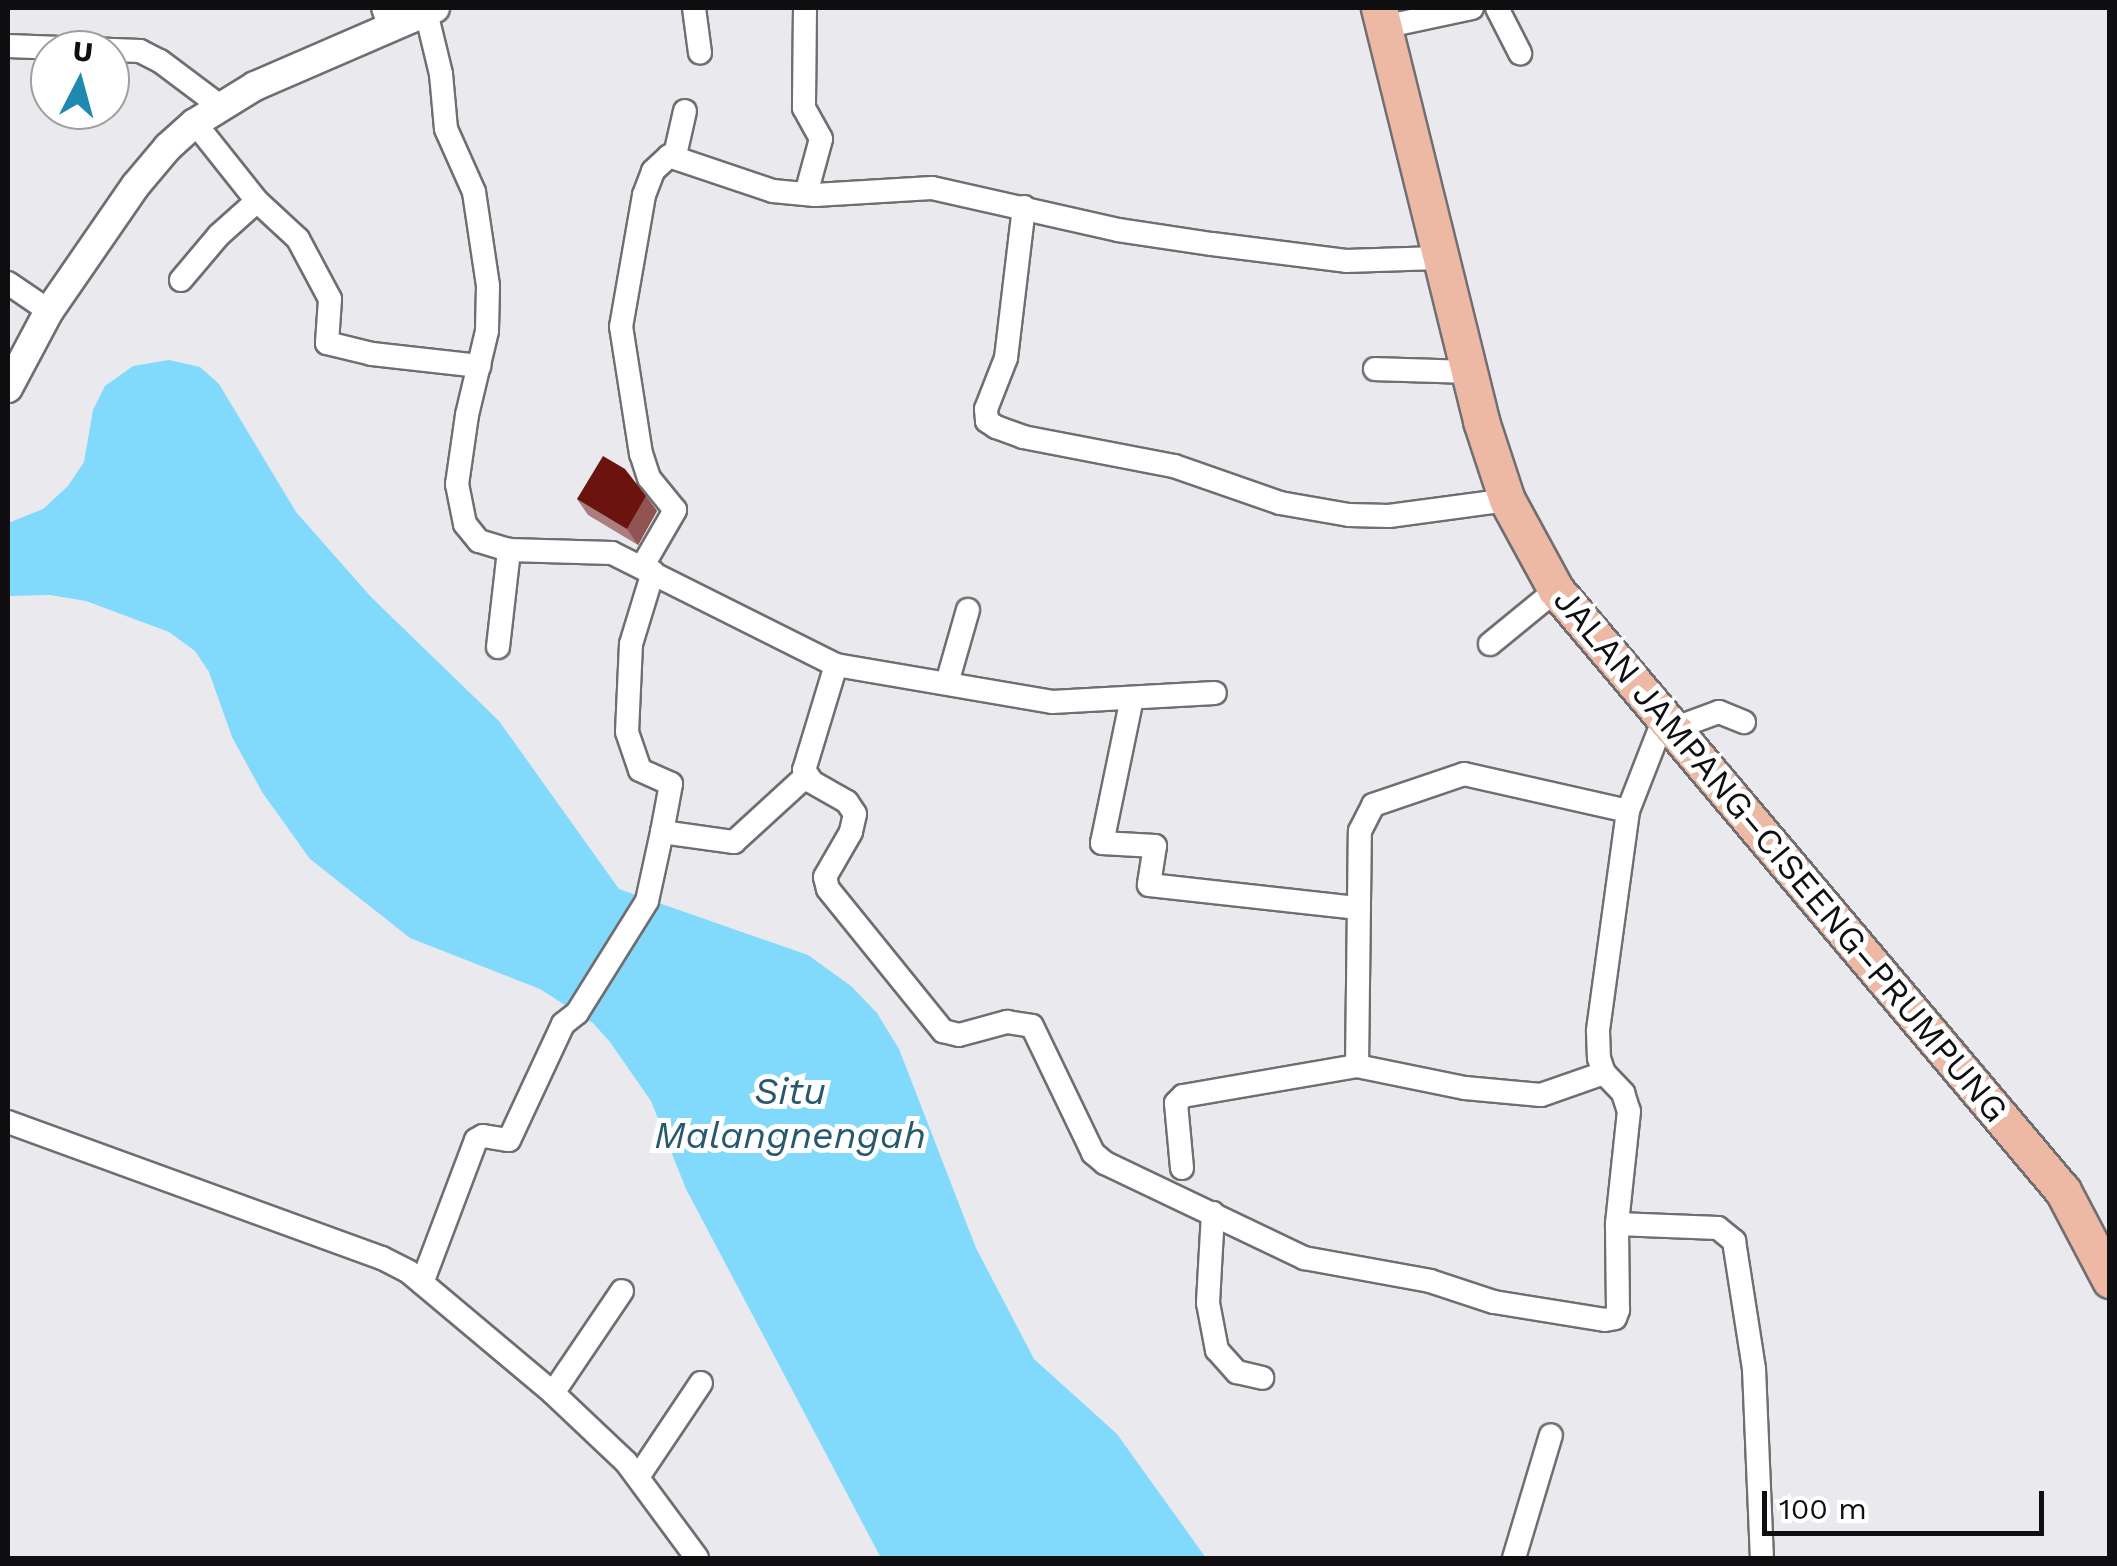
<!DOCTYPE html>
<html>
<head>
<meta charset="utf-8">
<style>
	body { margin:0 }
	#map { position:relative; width:2117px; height:1566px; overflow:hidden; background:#eaeaee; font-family:"Work Sans",sans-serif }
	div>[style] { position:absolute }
	.water>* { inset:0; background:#81d9fc }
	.roads { filter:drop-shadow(2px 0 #6f6f72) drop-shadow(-2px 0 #6f6f72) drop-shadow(0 2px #6f6f72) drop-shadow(0 -2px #6f6f72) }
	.minor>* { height:22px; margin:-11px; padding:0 11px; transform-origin:11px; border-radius:11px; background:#fff }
	.tertiary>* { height:28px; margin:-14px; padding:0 14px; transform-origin:14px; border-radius:14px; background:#fff }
	.primary>* { height:35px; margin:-17.5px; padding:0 17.5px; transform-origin:17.5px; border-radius:17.5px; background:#edb8a4 }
	.wall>* { inset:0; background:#aa7e7e }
	.shaded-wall>* { inset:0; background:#915452 }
	.building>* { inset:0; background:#6b130f }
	span { translate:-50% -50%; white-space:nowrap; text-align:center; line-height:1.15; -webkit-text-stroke:10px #fff; paint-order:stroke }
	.street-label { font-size:35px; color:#0f0f11 }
	.water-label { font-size:38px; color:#27586b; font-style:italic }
	.frame { position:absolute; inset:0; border:10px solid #0f0f11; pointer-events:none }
	.north { position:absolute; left:30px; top:30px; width:100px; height:100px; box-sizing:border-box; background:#fff; border:2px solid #9f9fa0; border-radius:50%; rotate:6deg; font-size:28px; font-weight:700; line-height:40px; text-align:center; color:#0f0f11 }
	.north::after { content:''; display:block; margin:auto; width:35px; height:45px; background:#1e8ab1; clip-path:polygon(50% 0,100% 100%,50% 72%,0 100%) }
	.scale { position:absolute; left:1762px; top:1491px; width:282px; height:45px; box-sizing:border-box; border:5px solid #0f0f11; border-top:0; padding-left:12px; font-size:30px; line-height:35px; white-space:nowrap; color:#0f0f11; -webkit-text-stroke:8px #fff; paint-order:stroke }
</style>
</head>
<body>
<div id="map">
	<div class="water">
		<i style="clip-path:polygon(169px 360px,200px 367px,219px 384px,296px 512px,371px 597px,499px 721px,619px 889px,808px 955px,851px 986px,877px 1013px,899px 1049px,976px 1248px,1034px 1359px,1117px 1434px,1206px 1558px,881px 1558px,686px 1189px,651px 1101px,610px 1042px,593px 1023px,540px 989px,410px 938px,310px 859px,262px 792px,232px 737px,209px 672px,195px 651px,169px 632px,86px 601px,50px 595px,8px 596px,8px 523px,43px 509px,68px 486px,84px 462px,93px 410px,105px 386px,133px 366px)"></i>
	</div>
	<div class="roads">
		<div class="minor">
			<i style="left:383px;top:8px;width:20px;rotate:70deg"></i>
			<i style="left:694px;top:8px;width:45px;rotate:82.4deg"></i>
			<i style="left:805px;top:8px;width:100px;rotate:90.6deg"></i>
			<i style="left:804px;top:108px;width:35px;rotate:61deg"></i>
			<i style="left:821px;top:139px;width:57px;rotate:105.3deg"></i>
			<i style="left:1497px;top:8px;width:51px;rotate:62.9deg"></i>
			<i style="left:426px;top:12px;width:64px;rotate:76.4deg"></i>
			<i style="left:441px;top:74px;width:55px;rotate:84.8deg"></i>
			<i style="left:446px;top:129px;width:69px;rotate:66deg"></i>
			<i style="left:474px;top:192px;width:95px;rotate:81.5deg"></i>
			<i style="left:488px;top:286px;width:45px;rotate:91.3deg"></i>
			<i style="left:487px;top:331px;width:86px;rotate:103.4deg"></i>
			<i style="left:467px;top:415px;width:70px;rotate:98.2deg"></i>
			<i style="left:457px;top:484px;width:41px;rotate:78.7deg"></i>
			<i style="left:465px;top:524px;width:22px;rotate:51deg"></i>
			<i style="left:479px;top:541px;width:31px;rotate:17deg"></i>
			<i style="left:509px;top:550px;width:103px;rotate:1.7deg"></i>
			<i style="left:612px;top:553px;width:250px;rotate:26.6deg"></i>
			<i style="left:836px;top:665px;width:219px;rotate:9.7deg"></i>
			<i style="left:1052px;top:702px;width:163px;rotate:-3.2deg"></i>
			<i style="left:1383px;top:27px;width:91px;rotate:-12.1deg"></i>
			<i style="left:8px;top:46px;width:132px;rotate:2.2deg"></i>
			<i style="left:140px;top:51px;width:22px;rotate:27deg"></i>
			<i style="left:160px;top:61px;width:75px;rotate:36.9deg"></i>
			<i style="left:675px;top:155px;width:45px;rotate:-77.2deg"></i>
			<i style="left:257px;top:201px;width:56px;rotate:42.8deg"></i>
			<i style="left:298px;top:239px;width:68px;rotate:61.9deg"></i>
			<i style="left:330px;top:299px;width:44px;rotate:93.9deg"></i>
			<i style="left:327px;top:343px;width:46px;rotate:13.7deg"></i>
			<i style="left:372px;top:354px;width:108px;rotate:6.4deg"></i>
			<i style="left:1024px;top:207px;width:152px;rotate:96.8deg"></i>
			<i style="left:1006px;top:358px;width:55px;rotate:111.4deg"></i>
			<i style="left:986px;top:409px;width:12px;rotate:85deg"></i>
			<i style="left:987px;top:421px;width:11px;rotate:34deg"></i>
			<i style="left:996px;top:427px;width:29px;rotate:20deg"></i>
			<i style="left:1023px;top:437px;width:154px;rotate:10.9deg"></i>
			<i style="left:1174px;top:466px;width:112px;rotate:19.2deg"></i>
			<i style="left:1280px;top:503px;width:70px;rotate:9.9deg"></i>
			<i style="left:1349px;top:515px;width:40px;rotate:1.4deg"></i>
			<i style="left:1389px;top:516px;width:119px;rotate:-7.7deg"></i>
			<i style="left:181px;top:280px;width:59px;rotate:-49.8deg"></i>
			<i style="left:219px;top:235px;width:51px;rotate:-41.8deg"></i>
			<i style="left:257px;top:201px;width:100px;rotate:-128.5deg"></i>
			<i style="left:8px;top:283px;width:50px;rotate:34.3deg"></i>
			<i style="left:1375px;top:369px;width:93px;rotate:1.8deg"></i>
			<i style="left:642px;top:567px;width:66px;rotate:-59.9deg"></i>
			<i style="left:675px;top:510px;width:41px;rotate:-129.1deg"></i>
			<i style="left:649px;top:478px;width:25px;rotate:-108deg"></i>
			<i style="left:641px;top:454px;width:129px;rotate:-98.9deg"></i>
			<i style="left:621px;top:327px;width:134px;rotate:-80.1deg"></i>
			<i style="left:644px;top:195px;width:26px;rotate:-69deg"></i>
			<i style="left:653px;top:171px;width:22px;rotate:-43deg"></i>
			<i style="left:669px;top:156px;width:110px;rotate:18.6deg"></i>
			<i style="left:773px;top:191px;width:42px;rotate:5.4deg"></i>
			<i style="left:815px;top:195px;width:117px;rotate:-3.4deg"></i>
			<i style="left:932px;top:188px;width:191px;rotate:12.7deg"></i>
			<i style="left:1118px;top:230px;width:95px;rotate:8.5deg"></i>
			<i style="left:1212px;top:244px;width:135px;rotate:7.2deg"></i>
			<i style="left:1346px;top:261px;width:92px;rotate:-1.9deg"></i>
			<i style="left:653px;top:572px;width:75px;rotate:107deg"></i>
			<i style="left:631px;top:644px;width:88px;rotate:92.6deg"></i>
			<i style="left:627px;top:732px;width:40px;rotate:71.1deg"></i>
			<i style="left:640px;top:770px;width:34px;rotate:24deg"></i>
			<i style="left:671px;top:784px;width:49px;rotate:100.6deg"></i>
			<i style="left:1490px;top:644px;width:85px;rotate:-39.3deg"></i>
			<i style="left:498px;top:647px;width:98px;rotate:-83.5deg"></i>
			<i style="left:836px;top:665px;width:110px;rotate:106.9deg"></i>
			<i style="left:804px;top:770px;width:14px;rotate:56deg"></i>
			<i style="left:812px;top:782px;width:40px;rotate:29.7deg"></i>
			<i style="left:847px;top:802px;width:14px;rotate:56deg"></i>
			<i style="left:855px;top:814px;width:18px;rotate:103deg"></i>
			<i style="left:851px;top:832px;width:52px;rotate:120deg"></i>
			<i style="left:825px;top:877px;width:12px;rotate:76deg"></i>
			<i style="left:828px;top:889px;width:183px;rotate:51deg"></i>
			<i style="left:943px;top:1031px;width:16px;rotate:14deg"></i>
			<i style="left:959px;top:1035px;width:50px;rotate:-15.2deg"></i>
			<i style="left:1007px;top:1022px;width:25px;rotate:9deg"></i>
			<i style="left:1032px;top:1026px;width:141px;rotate:64.3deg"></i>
			<i style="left:1093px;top:1153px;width:16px;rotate:40deg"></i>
			<i style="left:1105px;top:1163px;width:221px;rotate:25.5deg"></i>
			<i style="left:1304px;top:1258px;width:128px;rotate:10.3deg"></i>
			<i style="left:1430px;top:1281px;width:67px;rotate:18.2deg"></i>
			<i style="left:1494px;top:1302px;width:112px;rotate:9.2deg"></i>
			<i style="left:1605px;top:1320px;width:10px;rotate:-11deg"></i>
			<i style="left:1615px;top:1318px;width:9px;rotate:-69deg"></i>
			<i style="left:1618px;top:1310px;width:86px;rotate:-90.7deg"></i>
			<i style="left:947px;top:683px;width:76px;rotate:-74deg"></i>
			<i style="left:1132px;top:698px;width:148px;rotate:101.7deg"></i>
			<i style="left:1102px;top:843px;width:53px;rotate:3.2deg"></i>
			<i style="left:1155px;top:846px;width:39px;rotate:99deg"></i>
			<i style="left:1149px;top:885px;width:211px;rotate:6.3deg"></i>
			<i style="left:1663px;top:721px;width:97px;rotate:111.3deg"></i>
			<i style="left:1628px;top:811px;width:222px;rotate:97.8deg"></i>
			<i style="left:1598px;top:1031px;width:27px;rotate:88deg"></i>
			<i style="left:1599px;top:1058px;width:16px;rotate:72deg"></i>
			<i style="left:1604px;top:1073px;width:28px;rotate:46deg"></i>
			<i style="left:1623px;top:1093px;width:19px;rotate:72deg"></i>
			<i style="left:1629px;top:1111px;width:114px;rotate:96.1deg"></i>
			<i style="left:1617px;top:1224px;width:101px;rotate:2.3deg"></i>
			<i style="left:1718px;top:1228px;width:21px;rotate:39deg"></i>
			<i style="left:1734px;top:1241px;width:130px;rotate:81.1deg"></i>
			<i style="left:1754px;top:1369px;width:189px;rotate:87.6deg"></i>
			<i style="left:1670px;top:730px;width:52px;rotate:-20.2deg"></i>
			<i style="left:1719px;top:712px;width:27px;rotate:22deg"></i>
			<i style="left:1357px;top:1066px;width:235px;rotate:-89.3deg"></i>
			<i style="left:1360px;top:831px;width:29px;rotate:-63deg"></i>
			<i style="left:1373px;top:805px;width:96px;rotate:-18.8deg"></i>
			<i style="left:1464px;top:774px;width:168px;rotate:12.7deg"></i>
			<i style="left:8px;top:1122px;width:398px;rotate:20deg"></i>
			<i style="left:382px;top:1258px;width:30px;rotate:27deg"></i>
			<i style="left:409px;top:1272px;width:188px;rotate:40deg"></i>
			<i style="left:553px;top:1393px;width:100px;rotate:43.4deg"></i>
			<i style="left:626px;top:1462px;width:119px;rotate:53.5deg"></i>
			<i style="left:1182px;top:1168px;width:65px;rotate:-95.3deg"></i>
			<i style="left:1176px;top:1103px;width:10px;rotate:-45deg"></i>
			<i style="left:1183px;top:1096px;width:177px;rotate:-9.8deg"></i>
			<i style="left:1357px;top:1066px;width:110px;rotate:11.5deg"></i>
			<i style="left:1465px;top:1088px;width:76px;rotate:5.3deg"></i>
			<i style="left:1541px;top:1095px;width:67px;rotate:-19.2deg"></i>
			<i style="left:1213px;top:1213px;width:90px;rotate:93.2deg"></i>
			<i style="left:1208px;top:1303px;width:48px;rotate:79.2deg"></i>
			<i style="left:1217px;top:1350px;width:30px;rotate:48deg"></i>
			<i style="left:1237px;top:1372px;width:26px;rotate:13deg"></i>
			<i style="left:422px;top:1283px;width:153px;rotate:-69.3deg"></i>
			<i style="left:476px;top:1140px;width:8px;rotate:-30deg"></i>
			<i style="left:483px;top:1136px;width:26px;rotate:9deg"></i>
			<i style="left:509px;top:1140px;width:128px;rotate:-65deg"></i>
			<i style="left:563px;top:1024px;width:18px;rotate:-38deg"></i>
			<i style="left:577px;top:1013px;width:132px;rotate:-58deg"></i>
			<i style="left:647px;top:901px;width:71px;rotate:-77.7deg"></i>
			<i style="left:662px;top:832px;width:73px;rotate:7.9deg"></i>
			<i style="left:734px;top:842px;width:98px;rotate:-42.5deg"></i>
			<i style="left:553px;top:1393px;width:123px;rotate:-55.9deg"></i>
			<i style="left:638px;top:1477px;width:113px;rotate:-56.2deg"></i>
			<i style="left:1514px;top:1558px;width:128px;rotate:-73.3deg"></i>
		</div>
		<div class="tertiary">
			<i style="left:8px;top:388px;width:87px;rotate:-62deg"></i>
			<i style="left:49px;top:311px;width:153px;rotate:-55.4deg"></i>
			<i style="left:136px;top:185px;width:50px;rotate:-49.9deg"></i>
			<i style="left:168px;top:147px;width:36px;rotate:-42deg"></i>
			<i style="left:195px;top:123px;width:70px;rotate:-31.7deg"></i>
			<i style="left:255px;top:86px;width:196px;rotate:-23.4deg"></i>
		</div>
		<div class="primary">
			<i style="left:1379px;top:8px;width:425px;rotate:76.1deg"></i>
			<i style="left:1481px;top:421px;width:83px;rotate:71.8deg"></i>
			<i style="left:1507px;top:500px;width:102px;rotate:61.4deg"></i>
			<i style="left:1556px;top:590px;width:786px;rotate:49.85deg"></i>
			<i style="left:2063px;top:1191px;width:101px;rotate:62.2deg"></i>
		</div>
	</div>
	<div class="wall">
		<i style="clip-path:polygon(646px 496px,657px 511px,638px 545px,588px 515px,577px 499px)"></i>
	</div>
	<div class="shaded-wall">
		<i style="clip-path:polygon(646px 496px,657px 511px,638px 545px,627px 529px)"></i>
	</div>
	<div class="building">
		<i style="clip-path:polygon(603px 456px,625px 469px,646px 496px,627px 529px,577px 499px)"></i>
	</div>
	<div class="street-label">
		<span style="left:1781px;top:855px;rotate:50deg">JALAN JAMPANG–CISEENG–PRUMPUNG</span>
	</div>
	<div class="water-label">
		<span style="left:790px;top:1114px">Situ<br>Malangnengah</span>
	</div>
	<div class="frame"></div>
	<div class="north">U</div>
	<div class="scale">100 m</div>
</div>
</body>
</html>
